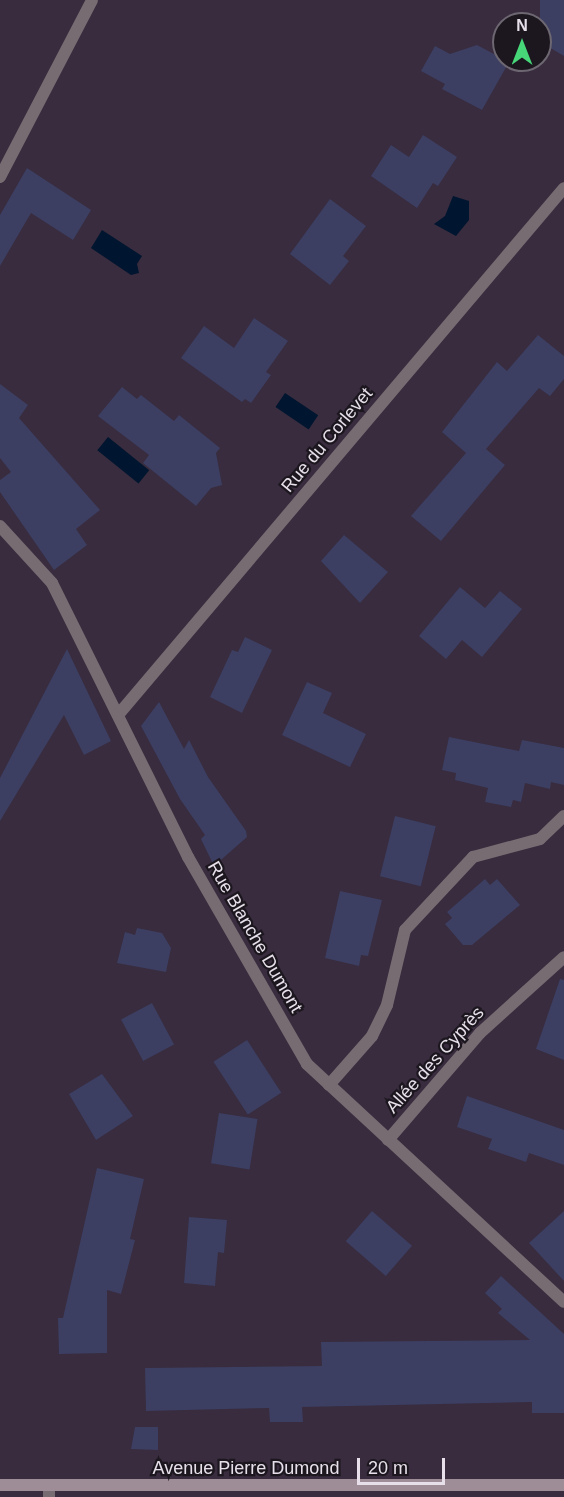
<!DOCTYPE html>
<html>
<head>
<meta charset="utf-8">
<style>
	body { margin:0 }
	#map { position:relative; width:564px; height:1497px; overflow:hidden; background:#382c3e; font-family:Arial,sans-serif }
	div>[style] { position:absolute }
	.water>* { inset:0; background:#00152f; transform-origin:0 0 }
	.building>* { inset:0; background:#3c3e62; transform-origin:0 0 }
	.minor>* { height:12px; margin:-6px; padding:0 6px; transform-origin:6px; border-radius:6px; background:#776c72 }
	.secondary>* { height:12px; margin:-6px; padding:0 6px; transform-origin:6px; border-radius:6px; background:#9e8d96 }
	span { translate:-50% -50%; white-space:nowrap; text-align:center; line-height:1.15; -webkit-text-stroke:4.5px #1c171f; paint-order:stroke }
	.street-label { font-size:18px; color:#e7e0eb }
	.north { position:absolute; left:492px; top:12px; width:60px; height:60px; box-sizing:border-box; background:#1c171f; border:2px solid #6d6771; border-radius:50%; rotate:0deg; font-size:16px; font-weight:700; line-height:24px; text-align:center; color:#e7e0eb }
	.north::after { content:''; display:block; margin:auto; width:21px; height:27px; background:#47d779; clip-path:polygon(50% 0,100% 100%,50% 72%,0 100%) }
	.scale { position:absolute; left:357px; top:1458px; width:88px; height:27px; box-sizing:border-box; border:3px solid #e7e0eb; border-top:0; padding-left:8px; font-size:18px; line-height:21px; white-space:nowrap; color:#e7e0eb; -webkit-text-stroke:4px #1c171f; paint-order:stroke }
</style>
</head>
<body>
<div id="map">
	<div class="water">
		<i style="clip-path:polygon(453px 196px,469px 201px,469px 220px,456px 236px,434px 224px,445px 216px)"></i>
		<i style="clip-path:polygon(102px 230px,142px 256px,137px 264px,139px 273px,131px 275px,91px 248px)"></i>
		<i style="left:285px;top:393px;width:40px;height:17px;rotate:34deg"></i>
		<i style="left:108px;top:437px;width:53px;height:17px;rotate:39deg"></i>
	</div>
	<div class="building">
		<i style="clip-path:polygon(540px 0,564px 0,564px 56px,540px 42px)"></i>
		<i style="clip-path:polygon(477px 45px,509px 62px,482px 110px,442px 89px,445px 84px,421px 71px,435px 46px,450px 54px)"></i>
		<i style="clip-path:polygon(423px 135px,457px 157px,438px 186px,433px 183px,417px 208px,371px 176px,391px 145px,409px 157px)"></i>
		<i style="clip-path:polygon(27px 168px,91px 210px,73px 240px,31px 213px,0 266px,0 215px)"></i>
		<i style="clip-path:polygon(330px 199px,366px 226px,343px 256px,349px 261px,330px 285px,290px 254px)"></i>
		<i style="clip-path:polygon(254px 318px,288px 341px,266px 372px,271px 375px,251px 403px,245px 399px,242px 402px,181px 358px,204px 326px,234px 348px)"></i>
		<i style="clip-path:polygon(538px 335px,564px 356px,564px 379px,550px 396px,539px 388px,486px 449px,505px 465px,441px 541px,411px 516px,466px 453px,442px 432px,497px 362px,507px 371px)"></i>
		<i style="clip-path:polygon(0 384px,28px 405px,19px 418px,100px 510px,76px 529px,87px 545px,54px 570px,0 492px,0 480px,11px 472px,0 458px)"></i>
		<i style="clip-path:polygon(122px 387px,137px 399px,141px 395px,174px 421px,179px 415px,220px 448px,216px 453px,222px 485px,211px 488px,196px 506px,143px 463px,149px 455px,98px 416px)"></i>
		<i style="clip-path:polygon(344px 535px,388px 572px,360px 603px,321px 561px)"></i>
		<i style="clip-path:polygon(460px 587px,485px 608px,500px 591px,522px 609px,482px 657px,462px 640px,446px 659px,419px 636px)"></i>
		<i style="clip-path:polygon(245px 637px,272px 650px,242px 713px,210px 697px,232px 650px,238px 652px)"></i>
		<i style="clip-path:polygon(67px 649px,111px 741px,84px 755px,64px 715px,0 821px,0 778px)"></i>
		<i style="clip-path:polygon(307px 682px,332px 693px,323px 713px,366px 734px,350px 767px,282px 735px)"></i>
		<i style="clip-path:polygon(159px 702px,184px 749px,189px 740px,208px 777px,246px 831px,247px 837px,214px 866px,201px 839px,205px 835px,180px 799px,141px 726px)"></i>
		<i style="clip-path:polygon(449px 737px,519px 751px,522px 740px,564px 748px,564px 785px,551px 782px,550px 789px,525px 783px,521px 802px,513px 800px,511px 807px,485px 802px,488px 788px,455px 780px,456px 773px,442px 770px)"></i>
		<i style="left:395px;top:816px;width:42px;height:62px;rotate:14deg"></i>
		<i style="clip-path:polygon(485px 879px,490px 885px,497px 879px,520px 905px,472px 945px,463px 945px,445px 924px,452px 918px,447px 912px)"></i>
		<i style="clip-path:polygon(340px 891px,382px 900px,368px 956px,361px 955px,359px 966px,325px 958px)"></i>
		<i style="clip-path:polygon(137px 928px,162px 933px,171px 948px,166px 972px,117px 963px,125px 932px,135px 935px)"></i>
		<i style="clip-path:polygon(560px 979px,564px 980px,564px 1060px,536px 1049px)"></i>
		<i style="left:152px;top:1003px;width:47px;height:35px;rotate:62deg"></i>
		<i style="left:247px;top:1040px;width:63px;height:40px;rotate:57deg"></i>
		<i style="clip-path:polygon(102px 1074px,133px 1116px,96px 1140px,69px 1094px)"></i>
		<i style="clip-path:polygon(467px 1096px,564px 1130px,564px 1165px,529px 1153px,526px 1162px,488px 1149px,492px 1139px,457px 1127px)"></i>
		<i style="left:219px;top:1113px;width:39px;height:51px;rotate:9deg"></i>
		<i style="clip-path:polygon(97px 1168px,144px 1179px,130px 1239px,135px 1240px,121px 1294px,107px 1290px,107px 1353px,59px 1354px,58px 1318px,63px 1318px)"></i>
		<i style="left:372px;top:1211px;width:53px;height:40px;rotate:41deg"></i>
		<i style="clip-path:polygon(564px 1211px,564px 1281px,529px 1243px)"></i>
		<i style="clip-path:polygon(189px 1217px,227px 1220px,224px 1253px,218px 1252px,215px 1286px,184px 1283px)"></i>
		<i style="clip-path:polygon(501px 1276px,564px 1334px,564px 1413px,532px 1413px,532px 1402px,302px 1407px,303px 1422px,270px 1422px,269px 1408px,146px 1411px,145px 1368px,322px 1366px,321px 1342px,530px 1340px,498px 1313px,502px 1309px,485px 1293px)"></i>
		<i style="clip-path:polygon(135px 1427px,158px 1427px,158px 1450px,131px 1449px)"></i>
	</div>
	<div class="minor">
		<i style="left:0;top:177px;width:199px;rotate:-62.5deg"></i>
		<i style="left:0;top:526px;width:77px;rotate:47.6deg"></i>
		<i style="left:52px;top:583px;width:306px;rotate:63.6deg"></i>
		<i style="left:188px;top:857px;width:239px;rotate:60.1deg"></i>
		<i style="left:307px;top:1064px;width:350px;rotate:42.8deg"></i>
		<i style="left:118px;top:715px;width:690px;rotate:-49.76deg"></i>
		<i style="left:329px;top:1085px;width:65px;rotate:-48.7deg"></i>
		<i style="left:372px;top:1036px;width:34px;rotate:-64deg"></i>
		<i style="left:387px;top:1005px;width:77px;rotate:-76.5deg"></i>
		<i style="left:405px;top:930px;width:100px;rotate:-47deg"></i>
		<i style="left:473px;top:857px;width:69px;rotate:-15deg"></i>
		<i style="left:540px;top:839px;width:33px;rotate:-44deg"></i>
		<i style="left:388px;top:1140px;width:141px;rotate:-49.3deg"></i>
		<i style="left:480px;top:1033px;width:113px;rotate:-42.1deg"></i>
		<i style="left:49px;top:1497px;width:11px;rotate:-90deg"></i>
	</div>
	<div class="secondary">
		<i style="left:0;top:1485px;width:564px"></i>
	</div>
	<div class="street-label">
		<span style="left:327px;top:440px;rotate:-50deg">Rue du Corlevet</span>
		<span style="left:255px;top:937px;rotate:60deg">Rue Blanche Dumont</span>
		<span style="left:435px;top:1060px;rotate:-48deg">Allée des Cyprès</span>
		<span style="left:246px;top:1468px">Avenue Pierre Dumond</span>
	</div>
	<div class="north">N</div>
	<div class="scale">20 m</div>
</div>
</body>
</html>
